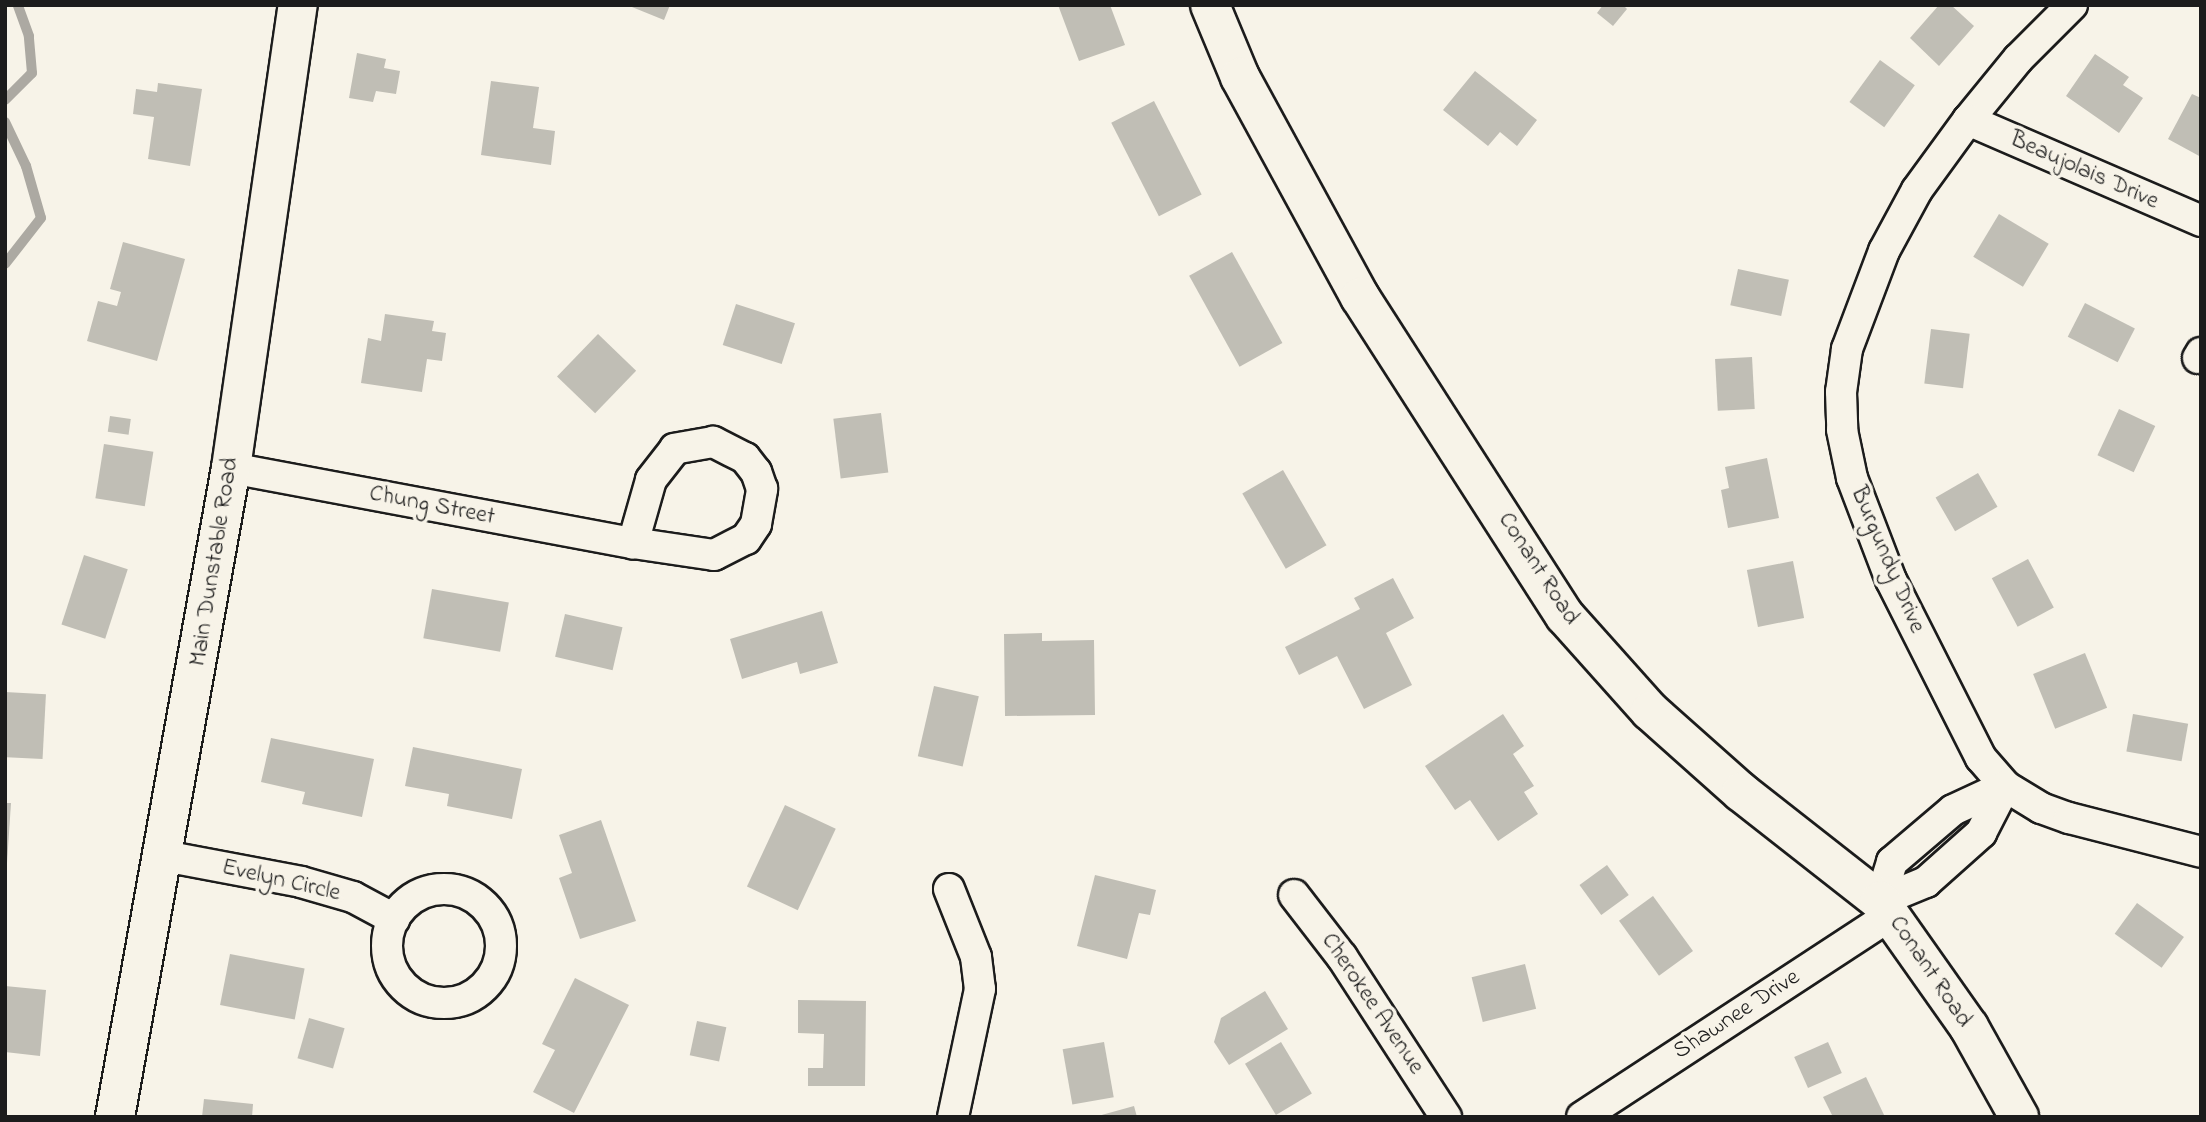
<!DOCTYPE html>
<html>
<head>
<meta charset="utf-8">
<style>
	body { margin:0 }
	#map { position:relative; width:2206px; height:1122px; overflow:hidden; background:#f7f3e8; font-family:"Indie Flower",sans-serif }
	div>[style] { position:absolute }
	.stream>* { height:10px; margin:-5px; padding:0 5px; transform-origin:5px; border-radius:5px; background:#aca9a2 }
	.building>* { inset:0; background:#c0beb5; transform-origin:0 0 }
	.roads { filter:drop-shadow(2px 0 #1c1c1c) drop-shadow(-2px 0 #1c1c1c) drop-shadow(0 2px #1c1c1c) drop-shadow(0 -2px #1c1c1c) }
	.street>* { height:30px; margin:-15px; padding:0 15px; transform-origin:15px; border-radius:15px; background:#f7f3e8 }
	.street>.ring { margin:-15px; padding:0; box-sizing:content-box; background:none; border:30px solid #f7f3e8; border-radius:50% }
	.secondary>* { height:38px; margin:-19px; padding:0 19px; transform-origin:19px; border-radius:19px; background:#f7f3e8 }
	span { translate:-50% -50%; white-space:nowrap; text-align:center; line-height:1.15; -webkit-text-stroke:7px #f7f3e8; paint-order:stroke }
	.street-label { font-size:24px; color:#1c1c1c }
	.frame { position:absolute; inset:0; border:7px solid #1c1c1c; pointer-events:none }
</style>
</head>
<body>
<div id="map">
	<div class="stream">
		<i style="left:5px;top:100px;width:38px;rotate:-45deg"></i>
		<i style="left:32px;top:73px;width:37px;rotate:-95deg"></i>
		<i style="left:29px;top:36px;width:33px;rotate:-110deg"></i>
		<i style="left:5px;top:122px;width:49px;rotate:64.5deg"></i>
		<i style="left:26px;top:166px;width:54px;rotate:73.9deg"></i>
		<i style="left:41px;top:218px;width:58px;rotate:128deg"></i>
	</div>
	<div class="building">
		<i style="clip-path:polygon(627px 5px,670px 5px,664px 20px)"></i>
		<i style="clip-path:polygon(1058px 5px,1110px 5px,1125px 45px,1079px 61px)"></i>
		<i style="clip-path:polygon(1603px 5px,1623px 5px,1627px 9px,1613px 26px,1597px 13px)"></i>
		<i style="clip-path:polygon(1939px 5px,1951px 5px,1974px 26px,1939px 66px,1910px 38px)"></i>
		<i style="clip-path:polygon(357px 53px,386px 59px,384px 68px,400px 71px,396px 94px,376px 91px,373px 102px,349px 98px)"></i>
		<i style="clip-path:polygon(2095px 54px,2129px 77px,2123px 85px,2143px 98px,2119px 133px,2066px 96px)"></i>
		<i style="left:1880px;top:60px;width:43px;height:52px;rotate:36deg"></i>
		<i style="clip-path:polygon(1475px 71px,1537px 120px,1517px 146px,1500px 132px,1488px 146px,1443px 110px)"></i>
		<i style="clip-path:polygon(491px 81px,539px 87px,533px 128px,555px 131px,551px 165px,481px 155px)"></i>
		<i style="clip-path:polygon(158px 83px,202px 89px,190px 166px,148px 159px,154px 117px,133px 114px,136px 89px,157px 92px)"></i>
		<i style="clip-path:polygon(2192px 94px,2201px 98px,2201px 157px,2168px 139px)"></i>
		<i style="left:1154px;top:101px;width:105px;height:48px;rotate:63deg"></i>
		<i style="left:1999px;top:214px;width:58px;height:50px;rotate:31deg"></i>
		<i style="clip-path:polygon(123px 242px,185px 259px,157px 361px,87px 341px,98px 301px,117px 306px,121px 292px,110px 289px)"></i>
		<i style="left:1232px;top:252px;width:104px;height:49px;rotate:61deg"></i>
		<i style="left:1738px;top:269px;width:52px;height:37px;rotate:12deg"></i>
		<i style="left:2085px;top:303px;width:56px;height:38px;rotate:27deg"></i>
		<i style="left:736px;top:304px;width:62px;height:43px;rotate:18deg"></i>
		<i style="clip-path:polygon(385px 314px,434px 321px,432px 331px,446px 333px,442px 361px,427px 359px,422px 392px,361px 383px,368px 338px,381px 341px)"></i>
		<i style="left:1931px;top:329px;width:39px;height:55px;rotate:7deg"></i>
		<i style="left:598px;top:334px;width:53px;height:59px;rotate:44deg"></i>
		<i style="left:1752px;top:357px;width:52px;height:37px;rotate:87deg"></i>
		<i style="left:2119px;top:409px;width:40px;height:51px;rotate:25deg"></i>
		<i style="left:881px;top:413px;width:60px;height:48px;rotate:83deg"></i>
		<i style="left:110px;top:416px;width:21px;height:16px;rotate:8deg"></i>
		<i style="left:104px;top:444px;width:50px;height:55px;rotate:9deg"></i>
		<i style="clip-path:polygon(1767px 458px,1779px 518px,1728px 528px,1721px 490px,1729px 488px,1725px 467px)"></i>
		<i style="left:1283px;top:470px;width:87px;height:47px;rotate:60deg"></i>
		<i style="left:1978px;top:473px;width:39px;height:49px;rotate:60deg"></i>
		<i style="left:84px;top:555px;width:46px;height:73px;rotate:18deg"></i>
		<i style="left:2028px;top:559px;width:55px;height:41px;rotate:62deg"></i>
		<i style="left:1793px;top:561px;width:58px;height:47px;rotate:79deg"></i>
		<i style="clip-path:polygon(1393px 578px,1414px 618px,1386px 633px,1412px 685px,1364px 709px,1337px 656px,1299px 675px,1285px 647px,1360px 609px,1354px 598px)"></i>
		<i style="left:432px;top:589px;width:78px;height:50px;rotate:10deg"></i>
		<i style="clip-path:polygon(822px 611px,838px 663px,800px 674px,797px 662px,742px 679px,730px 639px)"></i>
		<i style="left:565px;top:614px;width:59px;height:44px;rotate:13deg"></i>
		<i style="clip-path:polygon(1042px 633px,1042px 641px,1094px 640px,1095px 715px,1005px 716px,1004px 634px)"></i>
		<i style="left:2085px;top:653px;width:59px;height:56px;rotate:68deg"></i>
		<i style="left:934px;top:686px;width:46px;height:72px;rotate:13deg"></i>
		<i style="left:5px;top:692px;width:41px;height:65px;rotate:3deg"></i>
		<i style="clip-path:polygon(1503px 714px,1524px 746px,1513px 754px,1534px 786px,1524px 792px,1538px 814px,1498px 841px,1470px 800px,1455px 810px,1425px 766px)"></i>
		<i style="left:2133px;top:714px;width:56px;height:38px;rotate:10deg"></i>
		<i style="clip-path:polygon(271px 738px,374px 759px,362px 817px,302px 804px,305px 792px,261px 782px)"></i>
		<i style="clip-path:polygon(413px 747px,522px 769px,512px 819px,447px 806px,449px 794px,405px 786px)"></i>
		<i style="clip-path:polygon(5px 803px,11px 803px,7px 863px,5px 863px)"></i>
		<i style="left:785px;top:805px;width:56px;height:90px;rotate:25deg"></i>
		<i style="clip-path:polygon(601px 820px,636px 921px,580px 939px,559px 878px,572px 873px,559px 835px)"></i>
		<i style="left:1607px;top:865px;width:37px;height:34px;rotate:54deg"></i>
		<i style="clip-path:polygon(1095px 875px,1156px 890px,1150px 915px,1139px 913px,1127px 959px,1077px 946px)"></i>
		<i style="left:1653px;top:896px;width:68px;height:42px;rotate:54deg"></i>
		<i style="left:2137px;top:903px;width:58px;height:38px;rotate:36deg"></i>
		<i style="left:230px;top:954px;width:76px;height:52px;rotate:11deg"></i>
		<i style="left:1525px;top:964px;width:46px;height:55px;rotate:76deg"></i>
		<i style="clip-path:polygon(575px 978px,629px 1005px,574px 1113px,533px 1092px,555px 1050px,542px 1044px)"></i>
		<i style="clip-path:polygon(5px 986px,46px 990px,40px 1056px,5px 1052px)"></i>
		<i style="clip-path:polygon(1265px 991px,1288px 1029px,1229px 1065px,1214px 1042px,1221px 1018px)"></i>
		<i style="clip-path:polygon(798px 1000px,866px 1001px,865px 1086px,808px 1086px,808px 1068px,823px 1068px,824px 1034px,798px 1033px)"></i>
		<i style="left:309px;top:1018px;width:37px;height:42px;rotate:16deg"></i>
		<i style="left:697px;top:1021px;width:30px;height:35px;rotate:12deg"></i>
		<i style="left:1104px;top:1042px;width:56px;height:42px;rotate:80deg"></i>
		<i style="left:1281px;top:1042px;width:60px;height:42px;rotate:59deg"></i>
		<i style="left:1828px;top:1042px;width:34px;height:37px;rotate:66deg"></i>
		<i style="clip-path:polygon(1866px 1077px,1885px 1117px,1833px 1117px,1823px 1097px)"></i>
		<i style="clip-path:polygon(204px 1099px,253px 1104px,252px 1117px,202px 1117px)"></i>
		<i style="clip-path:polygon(1134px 1106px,1137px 1117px,1098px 1117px,1098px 1116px)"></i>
	</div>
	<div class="roads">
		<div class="street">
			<i style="left:2072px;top:5px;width:76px;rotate:135deg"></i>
			<i style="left:2018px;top:59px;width:79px;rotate:129.3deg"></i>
			<i style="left:1968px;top:120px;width:87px;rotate:126.1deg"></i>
			<i style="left:1917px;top:190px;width:69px;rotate:118.4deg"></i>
			<i style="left:1884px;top:251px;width:105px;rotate:110.7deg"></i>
			<i style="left:1847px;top:349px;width:43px;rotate:97.9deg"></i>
			<i style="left:1841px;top:392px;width:38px;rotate:88deg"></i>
			<i style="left:1842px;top:430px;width:49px;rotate:78.2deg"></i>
			<i style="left:1852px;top:478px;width:109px;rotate:69.1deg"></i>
			<i style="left:1891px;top:580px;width:199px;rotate:63.2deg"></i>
			<i style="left:1981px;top:758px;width:37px;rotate:49deg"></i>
			<i style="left:2005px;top:786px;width:42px;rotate:31.4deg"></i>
			<i style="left:2041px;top:808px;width:30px;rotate:20deg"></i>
			<i style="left:2069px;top:818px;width:136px;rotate:14.4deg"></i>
			<i style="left:1968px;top:120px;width:254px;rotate:23.4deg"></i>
			<i style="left:2198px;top:358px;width:6px;rotate:-59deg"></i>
			<i style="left:231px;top:468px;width:409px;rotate:10.6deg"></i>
			<i style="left:633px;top:543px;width:82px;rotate:8.4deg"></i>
			<i style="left:714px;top:555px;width:36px;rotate:-27deg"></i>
			<i style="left:746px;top:539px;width:18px;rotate:-56deg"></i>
			<i style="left:756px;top:524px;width:36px;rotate:-80deg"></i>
			<i style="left:762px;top:489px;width:18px;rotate:-109deg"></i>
			<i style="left:756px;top:472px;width:18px;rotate:-128deg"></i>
			<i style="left:745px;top:458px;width:36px;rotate:-153deg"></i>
			<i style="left:713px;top:442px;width:39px;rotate:170deg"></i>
			<i style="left:675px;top:449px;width:39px;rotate:128deg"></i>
			<i style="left:651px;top:480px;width:66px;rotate:105.9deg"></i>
			<i style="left:164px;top:856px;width:139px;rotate:10.7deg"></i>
			<i style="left:301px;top:882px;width:54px;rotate:16.1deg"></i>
			<i style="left:353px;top:897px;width:47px;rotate:28.2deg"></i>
			<i style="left:949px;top:889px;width:73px;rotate:68.3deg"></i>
			<i style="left:976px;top:957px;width:32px;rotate:83deg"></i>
			<i style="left:980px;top:989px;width:131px;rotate:101.9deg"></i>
			<i class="ring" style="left:387px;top:889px;width:84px;height:84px"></i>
			<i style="left:1294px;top:895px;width:78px;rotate:52.3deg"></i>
			<i style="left:1342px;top:957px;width:191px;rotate:57deg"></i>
			<i style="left:1880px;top:901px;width:41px;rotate:-72.9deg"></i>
			<i style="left:1892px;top:862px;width:80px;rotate:-40.4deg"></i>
			<i style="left:1953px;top:810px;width:57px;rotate:-24.8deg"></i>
			<i style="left:1880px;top:901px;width:50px;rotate:-22.4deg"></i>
			<i style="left:1926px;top:882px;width:74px;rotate:-41.7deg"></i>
			<i style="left:1981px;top:833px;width:53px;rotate:-62.9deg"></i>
			<i style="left:1582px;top:1117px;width:371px;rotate:-33.2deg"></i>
		</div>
		<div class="secondary">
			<i style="left:1210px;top:5px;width:78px;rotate:67.4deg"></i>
			<i style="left:1240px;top:77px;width:251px;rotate:61.4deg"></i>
			<i style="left:1360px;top:297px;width:379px;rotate:57.3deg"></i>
			<i style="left:1565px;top:616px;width:127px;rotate:48.2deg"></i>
			<i style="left:1650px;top:711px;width:122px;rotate:41.7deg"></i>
			<i style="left:1741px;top:792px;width:177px;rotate:38.1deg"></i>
			<i style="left:1880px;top:901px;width:154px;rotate:54.8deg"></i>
			<i style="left:1969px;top:1027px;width:103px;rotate:60.9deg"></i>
			<i style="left:115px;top:1117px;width:659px;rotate:-79.87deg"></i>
			<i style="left:231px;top:468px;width:468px;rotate:-81.8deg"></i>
		</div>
	</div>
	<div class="street-label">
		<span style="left:2084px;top:171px;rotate:24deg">Beaujolais Drive</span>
		<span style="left:432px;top:506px;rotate:11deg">Chung Street</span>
		<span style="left:1887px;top:560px;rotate:67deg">Burgundy Drive</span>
		<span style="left:215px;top:562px;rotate:-81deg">Main Dunstable Road</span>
		<span style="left:1538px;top:569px;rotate:57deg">Conant Road</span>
		<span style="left:281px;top:881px;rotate:13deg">Evelyn Circle</span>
		<span style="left:1930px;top:972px;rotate:56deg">Conant Road</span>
		<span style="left:1372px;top:1004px;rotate:56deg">Cherokee Avenue</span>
		<span style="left:1737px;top:1015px;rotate:-33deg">Shawnee Drive</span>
	</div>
	<div class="frame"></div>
</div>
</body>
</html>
